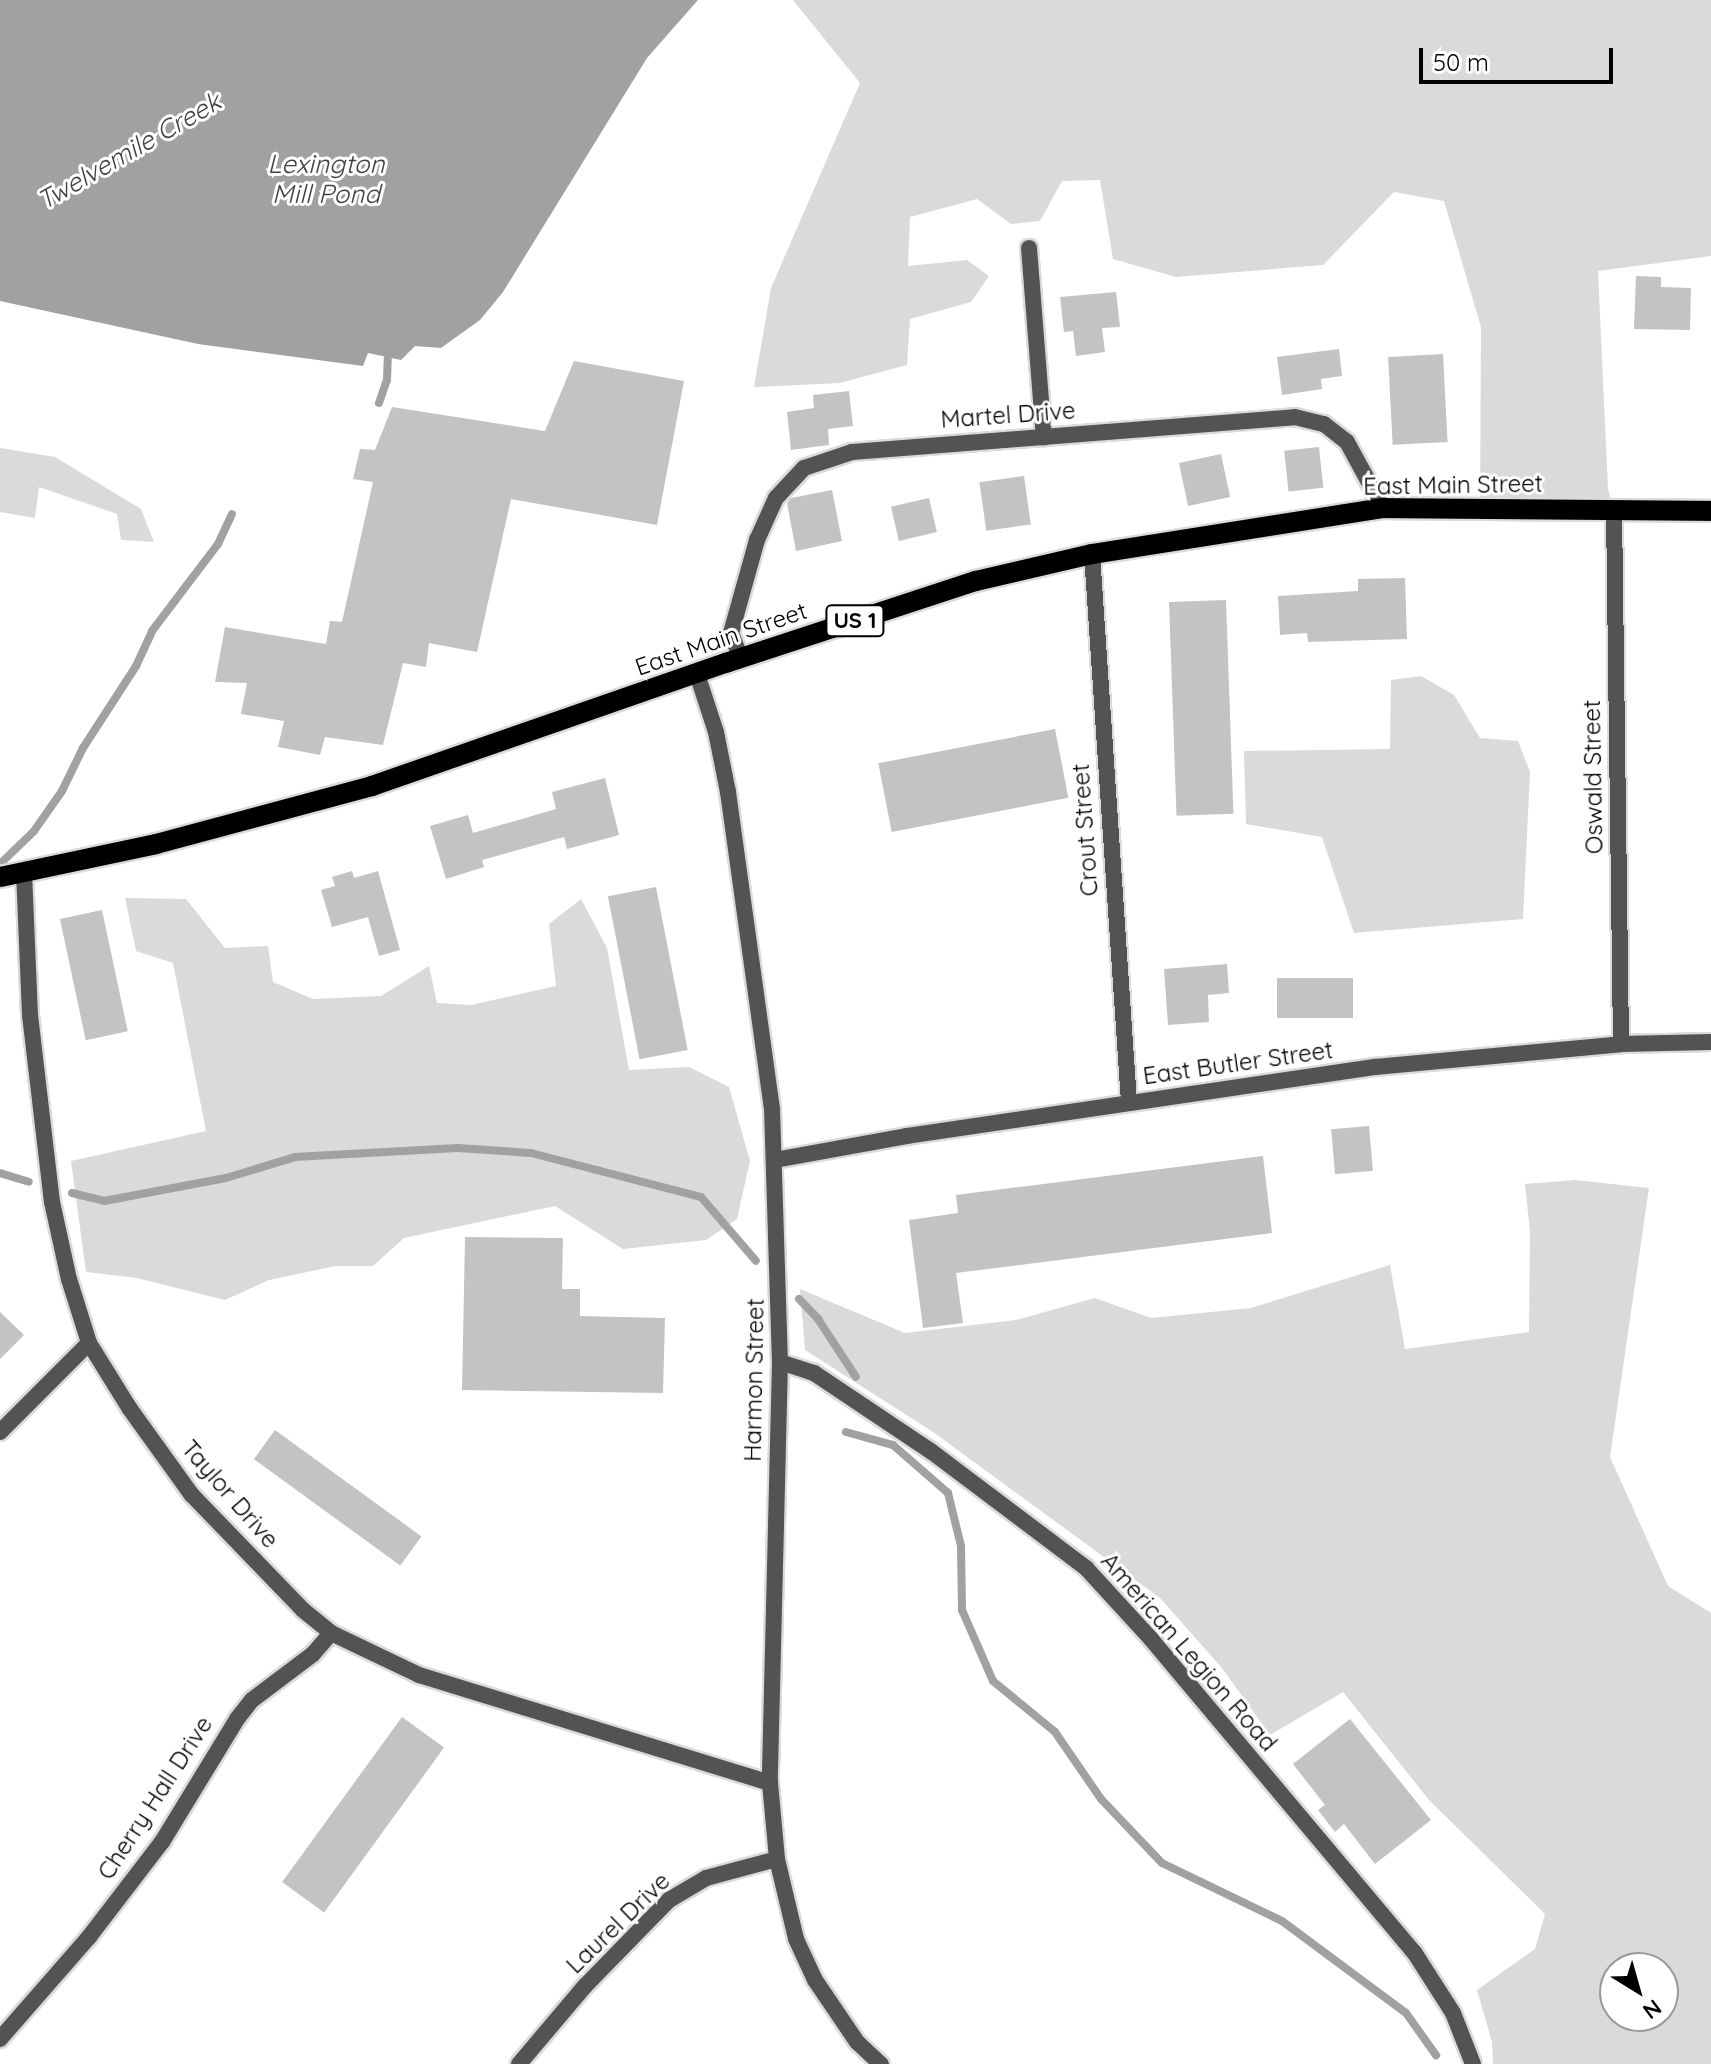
<!DOCTYPE html>
<html>
<head>
<meta charset="utf-8">
<style>
	body { margin:0 }
	#map { position:relative; width:1711px; height:2064px; overflow:hidden; background:#fff; font-family:Quicksand,sans-serif }
	div>[style] { position:absolute }
	.green>* { inset:0; background:#dadada }
	.water>* { inset:0; background:#a1a1a1 }
	.stream>* { height:8px; margin:-4px; padding:0 4px; transform-origin:4px; border-radius:4px; background:#a1a1a1 }
	.building>* { inset:0; background:#c3c3c3; transform-origin:0 0 }
	.roads { filter:drop-shadow(2px 0 #dbdbdb) drop-shadow(-2px 0 #dbdbdb) drop-shadow(0 2px #dbdbdb) drop-shadow(0 -2px #dbdbdb) }
	.minor>* { height:16px; margin:-8px; padding:0 8px; transform-origin:8px; border-radius:8px; background:#535353 }
	.tertiary>* { height:16px; margin:-8px; padding:0 8px; transform-origin:8px; border-radius:8px; background:#535353 }
	.primary>* { height:20px; margin:-10px; padding:0 10px; transform-origin:10px; border-radius:10px; background:#000 }
	span { translate:-50% -50%; white-space:nowrap; text-align:center; line-height:1.15; -webkit-text-stroke:6px #fff; paint-order:stroke }
	.shield-label span { padding:2px 6px; background:#fff; border:2px solid; border-radius:6px; -webkit-text-stroke-width:0 }
	.shield-label { font-size:22px; color:#000; font-weight:700 }
	.street-label { font-size:24px; color:#000 }
	.water-label { font-size:26px; color:#424242; font-style:italic }
	.north { position:absolute; left:1599px; top:1952px; width:80px; height:80px; box-sizing:border-box; background:#fff; border:2px solid #999; border-radius:50%; rotate:143deg; font-size:22px; font-weight:700; line-height:32px; text-align:center; color:#000 }
	.north::after { content:''; display:block; margin:auto; width:28px; height:36px; background:#000; clip-path:polygon(50% 0,100% 100%,50% 72%,0 100%) }
	.scale { position:absolute; left:1419px; top:48px; width:194px; height:36px; box-sizing:border-box; border:4px solid #000; border-top:0; padding-left:10px; font-size:24px; line-height:28px; white-space:nowrap; color:#000; -webkit-text-stroke:6px #fff; paint-order:stroke }
</style>
</head>
<body>
<div id="map">
	<div class="green">
		<i style="clip-path:polygon(793px 0,1711px 0,1711px 256px,1598px 271px,1608px 489px,1614px 509px,1480px 510px,1481px 327px,1444px 201px,1394px 192px,1323px 265px,1176px 277px,1113px 259px,1100px 180px,1062px 181px,1040px 221px,1011px 224px,977px 199px,910px 217px,908px 266px,967px 260px,989px 276px,971px 302px,910px 319px,907px 365px,840px 383px,754px 387px,771px 288px,860px 83px)"></i>
		<i style="clip-path:polygon(0 448px,55px 457px,141px 509px,154px 542px,121px 540px,117px 514px,39px 487px,35px 518px,0 512px)"></i>
		<i style="clip-path:polygon(1421px 676px,1454px 695px,1480px 738px,1518px 741px,1530px 772px,1523px 919px,1354px 933px,1322px 837px,1246px 824px,1244px 751px,1390px 749px,1391px 680px)"></i>
		<i style="clip-path:polygon(125px 898px,186px 899px,225px 948px,268px 946px,273px 982px,313px 999px,381px 996px,429px 966px,437px 1003px,471px 1005px,556px 986px,549px 924px,581px 899px,607px 948px,629px 1070px,689px 1067px,729px 1087px,750px 1161px,737px 1219px,706px 1240px,623px 1249px,555px 1206px,404px 1238px,373px 1266px,336px 1266px,269px 1280px,225px 1300px,137px 1278px,86px 1272px,71px 1161px,206px 1131px,173px 963px,136px 951px)"></i>
		<i style="clip-path:polygon(evenodd,1575px 1180px,1649px 1188px,1610px 1457px,1668px 1586px,1711px 1613px,1711px 2064px,1493px 2064px,1492px 2042px,1477px 1990px,1535px 1949px,1545px 1914px,1429px 1800px,1343px 1692px,1270px 1735px,1222px 1668px,1160px 1598px,933px 1432px,805px 1350px,800px 1289px,905px 1333px,1016px 1320px,1095px 1298px,1151px 1318px,1251px 1308px,1390px 1265px,1405px 1349px,1529px 1332px,1530px 1232px,1525px 1184px,1575px 1180px,1615px 1968px,1663px 1968px,1663px 2016px,1615px 2016px,1615px 1968px)"></i>
	</div>
	<div class="water">
		<i style="clip-path:polygon(0 0,698px 0,647px 58px,503px 292px,480px 320px,441px 348px,415px 346px,401px 360px,368px 353px,363px 366px,198px 344px,0 301px)"></i>
	</div>
	<div class="stream">
		<i style="left:379px;top:403px;width:24px;rotate:-71deg"></i>
		<i style="left:387px;top:380px;width:24px;rotate:-88deg"></i>
		<i style="left:0;top:864px;width:47px;rotate:-44.1deg"></i>
		<i style="left:34px;top:831px;width:49px;rotate:-55deg"></i>
		<i style="left:62px;top:791px;width:48px;rotate:-64deg"></i>
		<i style="left:83px;top:748px;width:98px;rotate:-57.1deg"></i>
		<i style="left:136px;top:666px;width:38px;rotate:-65deg"></i>
		<i style="left:152px;top:631px;width:109px;rotate:-52.8deg"></i>
		<i style="left:218px;top:544px;width:33px;rotate:-65deg"></i>
		<i style="left:0;top:1173px;width:30px;rotate:17deg"></i>
		<i style="left:72px;top:1193px;width:33px;rotate:14deg"></i>
		<i style="left:104px;top:1201px;width:124px;rotate:-10.7deg"></i>
		<i style="left:226px;top:1178px;width:72px;rotate:-16.9deg"></i>
		<i style="left:295px;top:1157px;width:163px;rotate:-3.2deg"></i>
		<i style="left:458px;top:1148px;width:73px;rotate:3.9deg"></i>
		<i style="left:531px;top:1153px;width:176px;rotate:14.5deg"></i>
		<i style="left:701px;top:1197px;width:84px;rotate:49.3deg"></i>
		<i style="left:799px;top:1299px;width:28px;rotate:46deg"></i>
		<i style="left:818px;top:1319px;width:69px;rotate:56.8deg"></i>
		<i style="left:846px;top:1432px;width:49px;rotate:15.5deg"></i>
		<i style="left:893px;top:1445px;width:73px;rotate:41.1deg"></i>
		<i style="left:948px;top:1493px;width:55px;rotate:76.2deg"></i>
		<i style="left:961px;top:1546px;width:64px;rotate:89.1deg"></i>
		<i style="left:962px;top:1610px;width:77px;rotate:66.4deg"></i>
		<i style="left:993px;top:1681px;width:80px;rotate:39.4deg"></i>
		<i style="left:1055px;top:1732px;width:81px;rotate:55.5deg"></i>
		<i style="left:1101px;top:1799px;width:88px;rotate:46.4deg"></i>
		<i style="left:1162px;top:1863px;width:133px;rotate:25.8deg"></i>
		<i style="left:1282px;top:1921px;width:154px;rotate:36.6deg"></i>
		<i style="left:1406px;top:2013px;width:52px;rotate:54.5deg"></i>
	</div>
	<div class="building">
		<i style="clip-path:polygon(1636px 276px,1661px 277px,1661px 287px,1691px 288px,1690px 330px,1634px 329px)"></i>
		<i style="clip-path:polygon(1116px 292px,1120px 327px,1102px 328px,1105px 352px,1076px 356px,1073px 331px,1064px 332px,1060px 297px)"></i>
		<i style="clip-path:polygon(1339px 349px,1342px 376px,1321px 379px,1322px 389px,1282px 395px,1277px 357px)"></i>
		<i style="left:1443px;top:354px;width:88px;height:55px;rotate:87deg"></i>
		<i style="clip-path:polygon(574px 361px,684px 381px,657px 525px,511px 499px,477px 652px,429px 643px,426px 667px,403px 663px,383px 745px,325px 737px,320px 755px,278px 747px,284px 721px,241px 714px,247px 683px,215px 682px,225px 627px,326px 644px,330px 621px,342px 622px,373px 482px,353px 479px,360px 449px,375px 450px,392px 407px,545px 431px)"></i>
		<i style="clip-path:polygon(849px 391px,853px 426px,828px 429px,829px 445px,791px 450px,787px 412px,814px 408px,813px 395px)"></i>
		<i style="left:1319px;top:447px;width:41px;height:35px;rotate:84deg"></i>
		<i style="left:1221px;top:454px;width:44px;height:43px;rotate:78deg"></i>
		<i style="left:1024px;top:476px;width:49px;height:45px;rotate:82deg"></i>
		<i style="clip-path:polygon(832px 490px,842px 541px,796px 551px,787px 503px,791px 498px)"></i>
		<i style="left:929px;top:498px;width:35px;height:39px;rotate:77deg"></i>
		<i style="clip-path:polygon(1405px 578px,1407px 639px,1308px 642px,1307px 633px,1280px 635px,1278px 596px,1358px 591px,1358px 579px)"></i>
		<i style="left:1226px;top:600px;width:214px;height:57px;rotate:88deg"></i>
		<i style="left:1055px;top:729px;width:70px;height:180px;rotate:79deg"></i>
		<i style="clip-path:polygon(605px 778px,619px 835px,567px 849px,564px 837px,482px 860px,484px 867px,446px 879px,430px 826px,468px 815px,473px 833px,556px 809px,552px 792px)"></i>
		<i style="clip-path:polygon(352px 871px,354px 878px,378px 871px,400px 950px,379px 956px,368px 917px,332px 927px,321px 890px,335px 886px,332px 877px)"></i>
		<i style="left:656px;top:887px;width:166px;height:49px;rotate:79deg"></i>
		<i style="left:102px;top:910px;width:124px;height:43px;rotate:78deg"></i>
		<i style="clip-path:polygon(1227px 964px,1229px 993px,1208px 995px,1209px 1022px,1168px 1025px,1164px 969px)"></i>
		<i style="left:1353px;top:978px;width:40px;height:76px;rotate:90deg"></i>
		<i style="left:1369px;top:1126px;width:45px;height:38px;rotate:85deg"></i>
		<i style="clip-path:polygon(1263px 1156px,1272px 1233px,956px 1273px,963px 1323px,923px 1328px,909px 1220px,958px 1213px,956px 1195px)"></i>
		<i style="clip-path:polygon(465px 1237px,563px 1238px,562px 1289px,580px 1289px,580px 1316px,665px 1318px,663px 1393px,462px 1390px)"></i>
		<i style="clip-path:polygon(0 1312px,24px 1335px,0 1359px)"></i>
		<i style="left:275px;top:1430px;width:181px;height:36px;rotate:36deg"></i>
		<i style="left:402px;top:1717px;width:52px;height:204px;rotate:36deg"></i>
		<i style="clip-path:polygon(1350px 1719px,1431px 1820px,1375px 1864px,1344px 1824px,1335px 1832px,1318px 1810px,1325px 1805px,1293px 1764px)"></i>
	</div>
	<div class="roads">
		<div class="minor">
			<i style="left:1029px;top:248px;width:190px;rotate:85.5deg"></i>
			<i style="left:1614px;top:509px;width:535px;rotate:89.25deg"></i>
			<i style="left:1092px;top:554px;width:550px;rotate:86.14deg"></i>
			<i style="left:741px;top:659px;width:28px;rotate:-111deg"></i>
			<i style="left:731px;top:633px;width:97px;rotate:-74.4deg"></i>
			<i style="left:757px;top:540px;width:46px;rotate:-65.7deg"></i>
			<i style="left:776px;top:498px;width:41px;rotate:-47deg"></i>
			<i style="left:804px;top:468px;width:51px;rotate:-18.4deg"></i>
			<i style="left:852px;top:452px;width:444px;rotate:-4.5deg"></i>
			<i style="left:1295px;top:417px;width:30px;rotate:14deg"></i>
			<i style="left:1324px;top:424px;width:29px;rotate:38deg"></i>
			<i style="left:1347px;top:442px;width:75px;rotate:61.4deg"></i>
			<i style="left:24px;top:872px;width:143px;rotate:87.6deg"></i>
			<i style="left:30px;top:1015px;width:188px;rotate:83.3deg"></i>
			<i style="left:52px;top:1202px;width:79px;rotate:77.6deg"></i>
			<i style="left:69px;top:1279px;width:67px;rotate:72.6deg"></i>
			<i style="left:89px;top:1343px;width:78px;rotate:58.2deg"></i>
			<i style="left:130px;top:1409px;width:105px;rotate:54.3deg"></i>
			<i style="left:191px;top:1494px;width:161px;rotate:46deg"></i>
			<i style="left:303px;top:1610px;width:36px;rotate:39deg"></i>
			<i style="left:331px;top:1633px;width:98px;rotate:25.5deg"></i>
			<i style="left:419px;top:1675px;width:367px;rotate:17.1deg"></i>
			<i style="left:775px;top:1160px;width:134px;rotate:-10.3deg"></i>
			<i style="left:907px;top:1136px;width:473px;rotate:-8.4deg"></i>
			<i style="left:1375px;top:1067px;width:247px;rotate:-5.3deg"></i>
			<i style="left:1621px;top:1044px;width:90px;rotate:-1.3deg"></i>
			<i style="left:780px;top:1362px;width:36px;rotate:18deg"></i>
			<i style="left:814px;top:1373px;width:142px;rotate:33.8deg"></i>
			<i style="left:932px;top:1452px;width:193px;rotate:37deg"></i>
			<i style="left:1086px;top:1568px;width:96px;rotate:47.5deg"></i>
			<i style="left:1151px;top:1639px;width:409px;rotate:50deg"></i>
			<i style="left:1414px;top:1952px;width:72px;rotate:57.4deg"></i>
			<i style="left:1453px;top:2013px;width:55px;rotate:68.6deg"></i>
			<i style="left:0;top:1432px;width:126px;rotate:-45deg"></i>
			<i style="left:0;top:2039px;width:135px;rotate:-48.9deg"></i>
			<i style="left:89px;top:1937px;width:120px;rotate:-52.5deg"></i>
			<i style="left:162px;top:1842px;width:144px;rotate:-58.6deg"></i>
			<i style="left:237px;top:1719px;width:24px;rotate:-52deg"></i>
			<i style="left:252px;top:1700px;width:76px;rotate:-37deg"></i>
			<i style="left:313px;top:1654px;width:28px;rotate:-49deg"></i>
			<i style="left:519px;top:2064px;width:102px;rotate:-49.8deg"></i>
			<i style="left:585px;top:1986px;width:120px;rotate:-45.7deg"></i>
			<i style="left:669px;top:1900px;width:43px;rotate:-30.7deg"></i>
			<i style="left:706px;top:1878px;width:73px;rotate:-15deg"></i>
		</div>
		<div class="tertiary">
			<i style="left:697px;top:674px;width:61px;rotate:71.9deg"></i>
			<i style="left:716px;top:732px;width:61px;rotate:78.7deg"></i>
			<i style="left:728px;top:792px;width:320px;rotate:82.1deg"></i>
			<i style="left:772px;top:1109px;width:253px;rotate:88.2deg"></i>
			<i style="left:780px;top:1362px;width:421px;rotate:91.4deg"></i>
			<i style="left:770px;top:1783px;width:76px;rotate:84.7deg"></i>
			<i style="left:777px;top:1859px;width:82px;rotate:76.6deg"></i>
			<i style="left:796px;top:1939px;width:45px;rotate:65.1deg"></i>
			<i style="left:815px;top:1980px;width:75px;rotate:55.9deg"></i>
			<i style="left:857px;top:2042px;width:33px;rotate:43deg"></i>
		</div>
		<div class="primary">
			<i style="left:0;top:877px;width:159px;rotate:-11.9deg"></i>
			<i style="left:156px;top:844px;width:224px;rotate:-15deg"></i>
			<i style="left:372px;top:786px;width:375px;rotate:-19.2deg"></i>
			<i style="left:726px;top:663px;width:263px;rotate:-18.2deg"></i>
			<i style="left:976px;top:581px;width:119px;rotate:-13.1deg"></i>
			<i style="left:1092px;top:554px;width:295px;rotate:-9deg"></i>
			<i style="left:1383px;top:508px;width:328px;rotate:0.5deg"></i>
		</div>
	</div>
	<div class="shield-label">
		<span style="left:855px;top:621px">US 1</span>
	</div>
	<div class="street-label">
		<span style="left:1008px;top:415px;rotate:-4deg">Martel Drive</span>
		<span style="left:1453px;top:485px;rotate:-1deg">East Main Street</span>
		<span style="left:721px;top:639px;rotate:-19deg">East Main Street</span>
		<span style="left:1593px;top:777px;rotate:-91deg">Oswald Street</span>
		<span style="left:1085px;top:830px;rotate:-94deg">Crout Street</span>
		<span style="left:1238px;top:1063px;rotate:-8deg">East Butler Street</span>
		<span style="left:754px;top:1380px;rotate:-89deg">Harmon Street</span>
		<span style="left:230px;top:1494px;rotate:49deg">Taylor Drive</span>
		<span style="left:1189px;top:1652px;rotate:49deg">American Legion Road</span>
		<span style="left:155px;top:1798px;rotate:-57deg">Cherry Hall Drive</span>
		<span style="left:618px;top:1923px;rotate:-44deg">Laurel Drive</span>
	</div>
	<div class="water-label">
		<span style="left:129px;top:151px;rotate:-30deg">Twelvemile Creek</span>
		<span style="left:326px;top:179px">Lexington<br>Mill Pond</span>
	</div>
	<div class="north">N</div>
	<div class="scale">50 m</div>
</div>
</body>
</html>
